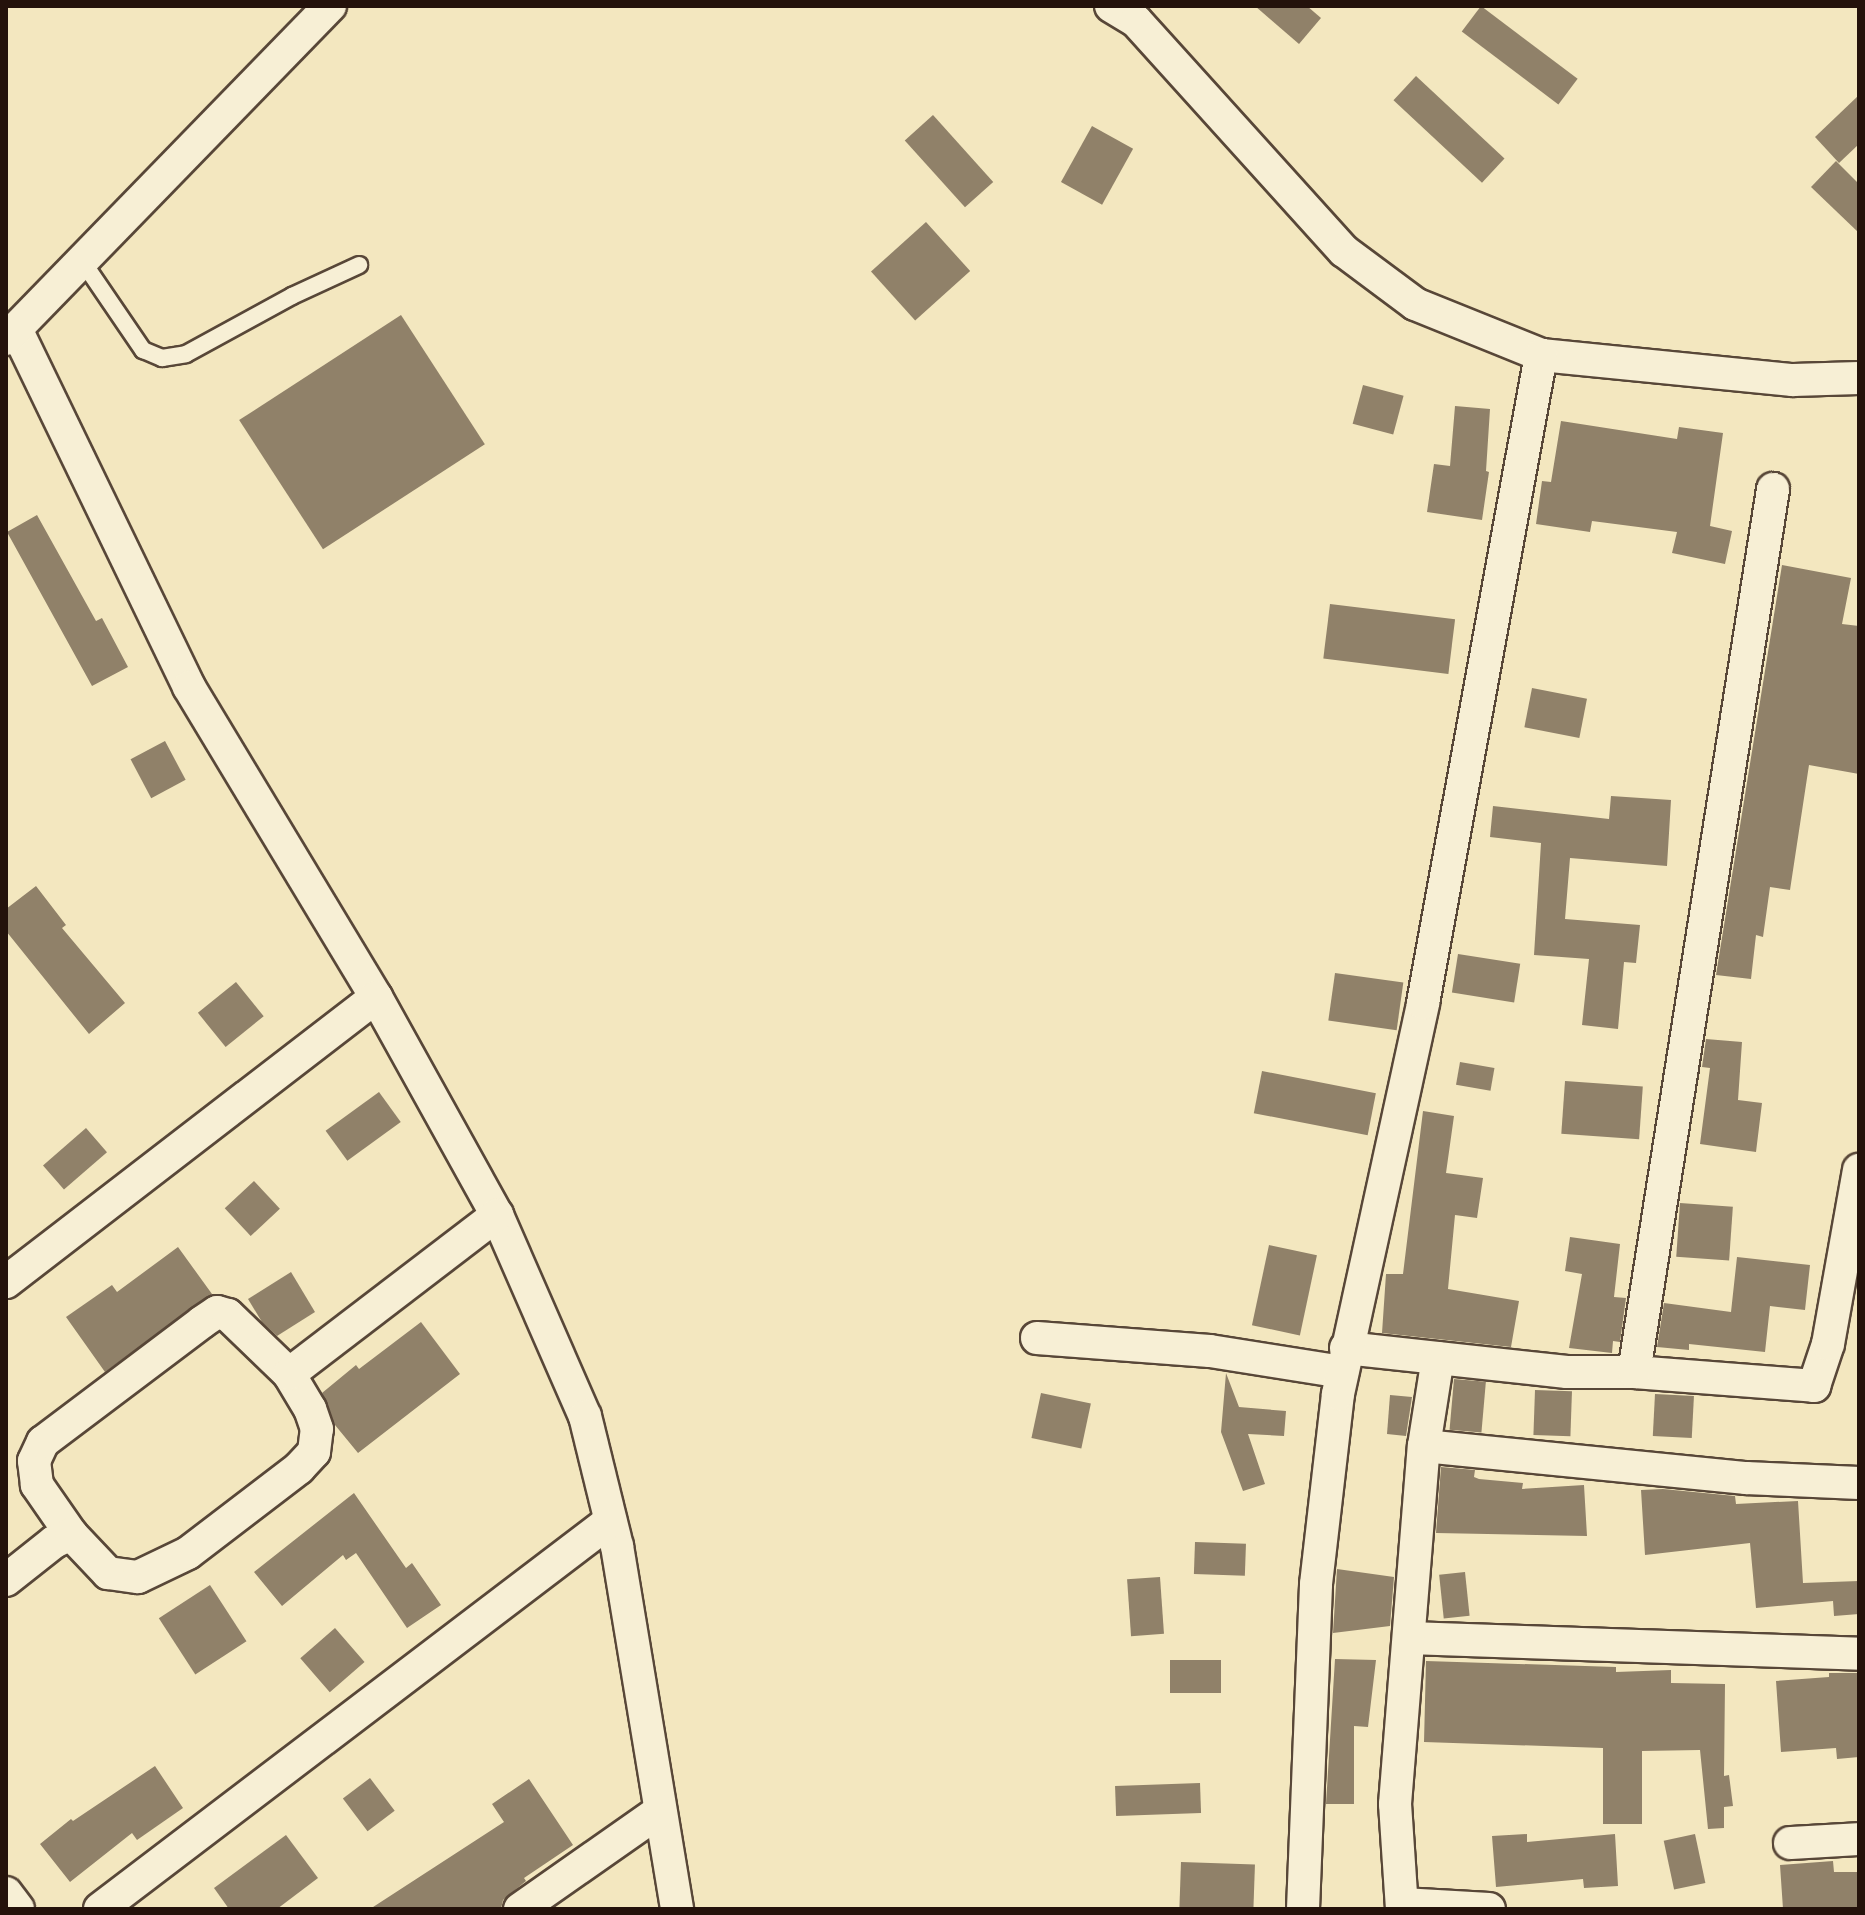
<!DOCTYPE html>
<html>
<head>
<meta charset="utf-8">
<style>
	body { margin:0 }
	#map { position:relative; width:1865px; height:1915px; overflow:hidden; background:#f3e7bf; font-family:"Libre Caslon Text",serif }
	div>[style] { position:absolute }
	.building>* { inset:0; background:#908169; transform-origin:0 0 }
	.roads { filter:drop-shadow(2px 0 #584738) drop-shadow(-2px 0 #584738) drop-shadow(0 2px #584738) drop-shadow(0 -2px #584738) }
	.service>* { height:16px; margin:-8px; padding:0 8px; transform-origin:8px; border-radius:8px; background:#f7efd5 }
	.minor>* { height:32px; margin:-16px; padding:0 16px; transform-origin:16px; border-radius:16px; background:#f7efd5 }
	span { translate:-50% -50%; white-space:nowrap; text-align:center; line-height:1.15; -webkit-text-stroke:8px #f7efd5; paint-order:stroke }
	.frame { position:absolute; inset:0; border:8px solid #24120b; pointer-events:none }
</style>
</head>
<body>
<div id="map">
	<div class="building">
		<i style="clip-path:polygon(1255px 6px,1307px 6px,1321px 18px,1299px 44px)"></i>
		<i style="left:1481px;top:6px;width:121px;height:32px;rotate:37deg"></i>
		<i style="left:1416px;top:76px;width:121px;height:33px;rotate:43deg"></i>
		<i style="clip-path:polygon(1859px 95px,1859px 144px,1839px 163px,1815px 137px)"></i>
		<i style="left:933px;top:115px;width:90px;height:38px;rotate:48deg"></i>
		<i style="left:1092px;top:126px;width:47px;height:64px;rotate:29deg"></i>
		<i style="clip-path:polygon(1836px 161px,1859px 184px,1859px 233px,1811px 187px)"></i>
		<i style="left:926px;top:222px;width:66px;height:74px;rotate:48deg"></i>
		<i style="left:401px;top:315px;width:154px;height:193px;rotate:57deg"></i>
		<i style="left:1363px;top:385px;width:42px;height:40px;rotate:15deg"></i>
		<i style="clip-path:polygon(1455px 406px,1490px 409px,1486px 471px,1489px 472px,1482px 520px,1427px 512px,1434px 464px,1450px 466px)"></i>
		<i style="clip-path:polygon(1561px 421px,1677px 439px,1679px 427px,1723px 433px,1710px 526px,1732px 531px,1725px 564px,1672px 553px,1677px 532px,1592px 521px,1590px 532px,1536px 524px,1542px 481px,1551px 482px)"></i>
		<i style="clip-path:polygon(37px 515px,96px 621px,102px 618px,128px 667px,92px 686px,7px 532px)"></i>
		<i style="clip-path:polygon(1782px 565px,1851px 578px,1842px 624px,1859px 626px,1859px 774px,1809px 765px,1790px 890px,1770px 887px,1763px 937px,1756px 935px,1751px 979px,1716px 975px)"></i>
		<i style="left:1330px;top:604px;width:126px;height:55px;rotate:7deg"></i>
		<i style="left:1532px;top:688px;width:56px;height:40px;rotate:11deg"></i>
		<i style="left:165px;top:741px;width:44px;height:39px;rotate:62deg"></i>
		<i style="clip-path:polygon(1611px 796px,1671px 800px,1667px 866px,1570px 858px,1565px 919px,1640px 925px,1636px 963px,1624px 962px,1618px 1029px,1582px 1025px,1589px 959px,1534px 955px,1541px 843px,1490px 837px,1493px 806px,1609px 819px)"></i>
		<i style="clip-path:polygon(36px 886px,66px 925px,62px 928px,125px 1003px,89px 1034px,6px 931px,6px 909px)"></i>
		<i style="left:1458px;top:954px;width:63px;height:39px;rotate:9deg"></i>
		<i style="left:1335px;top:973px;width:69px;height:48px;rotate:8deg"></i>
		<i style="left:236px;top:982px;width:44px;height:49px;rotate:51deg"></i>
		<i style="clip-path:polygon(1706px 1039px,1742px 1042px,1738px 1100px,1762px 1103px,1756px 1152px,1700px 1144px,1710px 1068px,1702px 1067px)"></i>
		<i style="left:1460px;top:1062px;width:35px;height:23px;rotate:10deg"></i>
		<i style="left:1262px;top:1071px;width:116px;height:43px;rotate:11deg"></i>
		<i style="left:1565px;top:1081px;width:78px;height:53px;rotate:4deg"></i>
		<i style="left:379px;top:1092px;width:37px;height:66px;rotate:54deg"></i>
		<i style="clip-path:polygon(1423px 1111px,1454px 1116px,1446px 1173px,1483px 1178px,1477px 1218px,1455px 1215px,1448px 1289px,1519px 1301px,1511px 1347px,1382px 1333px,1386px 1274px,1403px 1274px)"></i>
		<i style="left:86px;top:1128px;width:32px;height:57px;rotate:49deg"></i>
		<i style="left:254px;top:1181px;width:38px;height:40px;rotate:47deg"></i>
		<i style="left:1680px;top:1203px;width:53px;height:54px;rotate:4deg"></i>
		<i style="clip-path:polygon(1570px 1237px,1620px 1244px,1614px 1297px,1626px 1298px,1620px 1342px,1613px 1341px,1612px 1353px,1569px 1348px,1582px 1274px,1565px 1271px)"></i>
		<i style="left:1269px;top:1245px;width:49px;height:82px;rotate:12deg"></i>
		<i style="clip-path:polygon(178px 1247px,212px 1294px,105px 1372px,66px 1317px,112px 1285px,117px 1292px)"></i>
		<i style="clip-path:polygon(1737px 1257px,1810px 1265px,1805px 1310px,1770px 1306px,1765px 1352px,1689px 1344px,1689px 1350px,1657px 1347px,1664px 1303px,1731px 1312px)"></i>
		<i style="clip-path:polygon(291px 1272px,315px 1312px,277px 1336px,262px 1322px,248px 1299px)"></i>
		<i style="clip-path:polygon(421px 1322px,460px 1374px,358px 1453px,335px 1425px,322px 1393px,356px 1365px,359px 1369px)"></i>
		<i style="clip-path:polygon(1226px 1373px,1239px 1407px,1286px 1411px,1284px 1436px,1248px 1434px,1265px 1484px,1243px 1491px,1221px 1432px)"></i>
		<i style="left:1454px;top:1379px;width:32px;height:51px;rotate:5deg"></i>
		<i style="left:1535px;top:1390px;width:37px;height:45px;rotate:2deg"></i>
		<i style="left:1041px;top:1393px;width:51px;height:46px;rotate:12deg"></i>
		<i style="left:1655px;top:1394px;width:39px;height:42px;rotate:3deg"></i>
		<i style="clip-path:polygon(1390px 1395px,1412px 1397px,1406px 1436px,1387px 1434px)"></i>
		<i style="clip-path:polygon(1441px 1467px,1475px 1470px,1474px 1477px,1479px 1479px,1523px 1483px,1522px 1489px,1584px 1485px,1587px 1536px,1436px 1533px)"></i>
		<i style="clip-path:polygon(1663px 1489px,1735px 1496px,1736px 1504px,1798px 1501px,1803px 1583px,1859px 1581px,1859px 1614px,1834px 1616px,1833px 1601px,1756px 1608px,1750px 1543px,1645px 1555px,1641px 1490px)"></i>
		<i style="clip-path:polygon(354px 1493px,406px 1568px,412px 1563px,441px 1605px,407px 1628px,356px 1553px,346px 1560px,343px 1555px,282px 1606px,254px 1572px)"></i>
		<i style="left:1195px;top:1542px;width:51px;height:32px;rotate:2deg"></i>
		<i style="clip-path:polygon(1337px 1569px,1394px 1577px,1390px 1626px,1333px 1633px)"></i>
		<i style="left:1465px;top:1572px;width:44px;height:26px;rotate:84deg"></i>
		<i style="left:1160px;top:1577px;width:57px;height:33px;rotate:86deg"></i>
		<i style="left:210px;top:1585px;width:67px;height:61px;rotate:57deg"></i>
		<i style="left:335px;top:1628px;width:45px;height:46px;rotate:49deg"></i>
		<i style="clip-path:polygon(1335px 1659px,1376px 1660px,1368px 1727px,1354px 1726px,1354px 1804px,1326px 1804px)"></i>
		<i style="left:1221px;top:1660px;width:33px;height:51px;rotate:90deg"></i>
		<i style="clip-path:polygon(1426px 1661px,1616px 1667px,1616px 1672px,1671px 1670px,1671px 1683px,1725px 1684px,1724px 1776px,1729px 1775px,1733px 1806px,1724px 1807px,1724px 1828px,1708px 1829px,1700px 1750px,1642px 1751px,1642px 1824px,1603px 1824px,1603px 1748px,1424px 1742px)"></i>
		<i style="clip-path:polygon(1829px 1673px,1859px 1673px,1859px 1757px,1837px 1759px,1836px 1748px,1781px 1752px,1776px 1681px,1829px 1677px)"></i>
		<i style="clip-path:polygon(155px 1766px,183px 1808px,137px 1840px,132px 1833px,70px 1882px,40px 1844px,71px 1819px,73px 1821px)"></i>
		<i style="left:370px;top:1778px;width:41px;height:34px;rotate:53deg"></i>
		<i style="clip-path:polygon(529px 1779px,573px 1845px,524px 1878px,526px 1881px,503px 1900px,501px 1909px,370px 1909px,504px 1822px,492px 1804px)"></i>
		<i style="left:1200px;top:1783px;width:30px;height:85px;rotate:88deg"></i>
		<i style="clip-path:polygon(1527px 1834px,1527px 1842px,1615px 1834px,1618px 1886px,1584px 1888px,1583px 1879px,1496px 1887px,1492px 1836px)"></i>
		<i style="left:1695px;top:1834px;width:50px;height:32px;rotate:78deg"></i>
		<i style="clip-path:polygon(286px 1835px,318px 1878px,277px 1909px,229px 1909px,214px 1888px)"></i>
		<i style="clip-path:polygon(1833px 1861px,1834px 1872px,1859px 1872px,1859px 1909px,1783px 1909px,1780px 1865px)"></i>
		<i style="left:1181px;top:1862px;width:74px;height:47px;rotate:2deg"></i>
	</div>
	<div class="roads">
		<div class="service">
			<i style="left:83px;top:262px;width:107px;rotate:55.7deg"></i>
			<i style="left:143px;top:350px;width:21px;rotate:23deg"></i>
			<i style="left:162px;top:358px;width:24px;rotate:-9deg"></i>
			<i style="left:186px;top:354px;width:121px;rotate:-28.7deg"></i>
			<i style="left:292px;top:296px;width:74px;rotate:-24.8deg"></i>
		</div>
		<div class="minor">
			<i style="left:1111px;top:6px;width:29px;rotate:31deg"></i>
			<i style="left:1136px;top:21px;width:310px;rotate:47.9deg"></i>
			<i style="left:1344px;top:251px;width:89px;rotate:36.7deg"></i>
			<i style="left:1415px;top:304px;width:136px;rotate:22deg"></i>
			<i style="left:1541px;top:355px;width:253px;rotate:5.7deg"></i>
			<i style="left:1793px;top:380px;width:66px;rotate:-1.7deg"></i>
			<i style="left:17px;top:331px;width:395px;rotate:64.2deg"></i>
			<i style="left:189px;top:687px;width:362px;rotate:58.9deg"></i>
			<i style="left:376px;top:997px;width:249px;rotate:61deg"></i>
			<i style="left:497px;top:1215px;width:219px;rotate:66.4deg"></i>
			<i style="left:585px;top:1416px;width:134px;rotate:76.2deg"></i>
			<i style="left:617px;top:1546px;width:368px;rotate:80.6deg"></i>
			<i style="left:6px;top:339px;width:465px;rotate:-45.8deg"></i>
			<i style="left:6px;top:1282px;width:467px;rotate:-37.6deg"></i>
			<i style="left:1037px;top:1338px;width:173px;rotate:4.3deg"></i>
			<i style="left:1210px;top:1351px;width:134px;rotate:9deg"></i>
			<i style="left:1346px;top:1348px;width:222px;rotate:6.2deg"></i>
			<i style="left:1567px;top:1372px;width:67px"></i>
			<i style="left:1634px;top:1372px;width:181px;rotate:4.4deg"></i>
			<i style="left:1814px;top:1386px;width:44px;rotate:-71.6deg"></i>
			<i style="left:1828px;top:1344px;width:177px;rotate:-79.9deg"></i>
			<i style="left:1634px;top:1372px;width:894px;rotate:-81.05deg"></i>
			<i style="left:1424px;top:1446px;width:324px;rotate:5.7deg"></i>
			<i style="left:1746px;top:1478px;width:113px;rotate:2.5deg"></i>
			<i style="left:71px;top:1534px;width:60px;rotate:-124.8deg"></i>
			<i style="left:37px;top:1485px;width:24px;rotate:-97deg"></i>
			<i style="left:34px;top:1461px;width:21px;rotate:-65deg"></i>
			<i style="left:43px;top:1442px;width:199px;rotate:-37deg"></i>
			<i style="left:202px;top:1322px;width:18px;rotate:-34deg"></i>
			<i style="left:217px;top:1312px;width:11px;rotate:15deg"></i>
			<i style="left:228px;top:1315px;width:85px;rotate:44deg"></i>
			<i style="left:6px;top:1580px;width:61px;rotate:-38.4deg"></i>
			<i style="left:54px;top:1542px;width:19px;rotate:-25deg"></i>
			<i style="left:71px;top:1534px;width:54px;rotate:46.5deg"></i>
			<i style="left:108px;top:1573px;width:30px;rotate:8deg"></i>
			<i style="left:138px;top:1577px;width:55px;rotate:-25.6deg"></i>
			<i style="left:188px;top:1553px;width:140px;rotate:-37.4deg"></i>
			<i style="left:299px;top:1468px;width:22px;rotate:-47deg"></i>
			<i style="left:314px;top:1452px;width:23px;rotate:-83deg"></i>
			<i style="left:317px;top:1429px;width:21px;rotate:-109deg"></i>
			<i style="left:310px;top:1409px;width:41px;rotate:-121deg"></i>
			<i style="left:289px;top:1374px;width:262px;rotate:-37.4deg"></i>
			<i style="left:1411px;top:1638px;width:448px;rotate:2deg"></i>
			<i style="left:1790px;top:1843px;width:69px;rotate:-3.3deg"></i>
			<i style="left:6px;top:1893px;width:20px;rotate:53deg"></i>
			<i style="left:1402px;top:1904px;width:87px;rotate:3.3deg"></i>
			<i style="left:100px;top:1909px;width:641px;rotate:-37.26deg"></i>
			<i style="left:520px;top:1909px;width:171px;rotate:-35deg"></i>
			<i style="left:1303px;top:1909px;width:325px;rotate:-87.7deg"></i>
			<i style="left:1316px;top:1584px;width:191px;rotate:-83.4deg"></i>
			<i style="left:1338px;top:1394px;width:400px;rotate:-77.7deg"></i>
			<i style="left:1423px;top:1003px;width:659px;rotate:-79.68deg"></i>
			<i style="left:1402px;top:1909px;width:105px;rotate:-93.8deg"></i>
			<i style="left:1395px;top:1804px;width:359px;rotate:-85.4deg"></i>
			<i style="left:1424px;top:1446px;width:89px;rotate:-81deg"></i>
		</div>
	</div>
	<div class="frame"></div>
</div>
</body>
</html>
